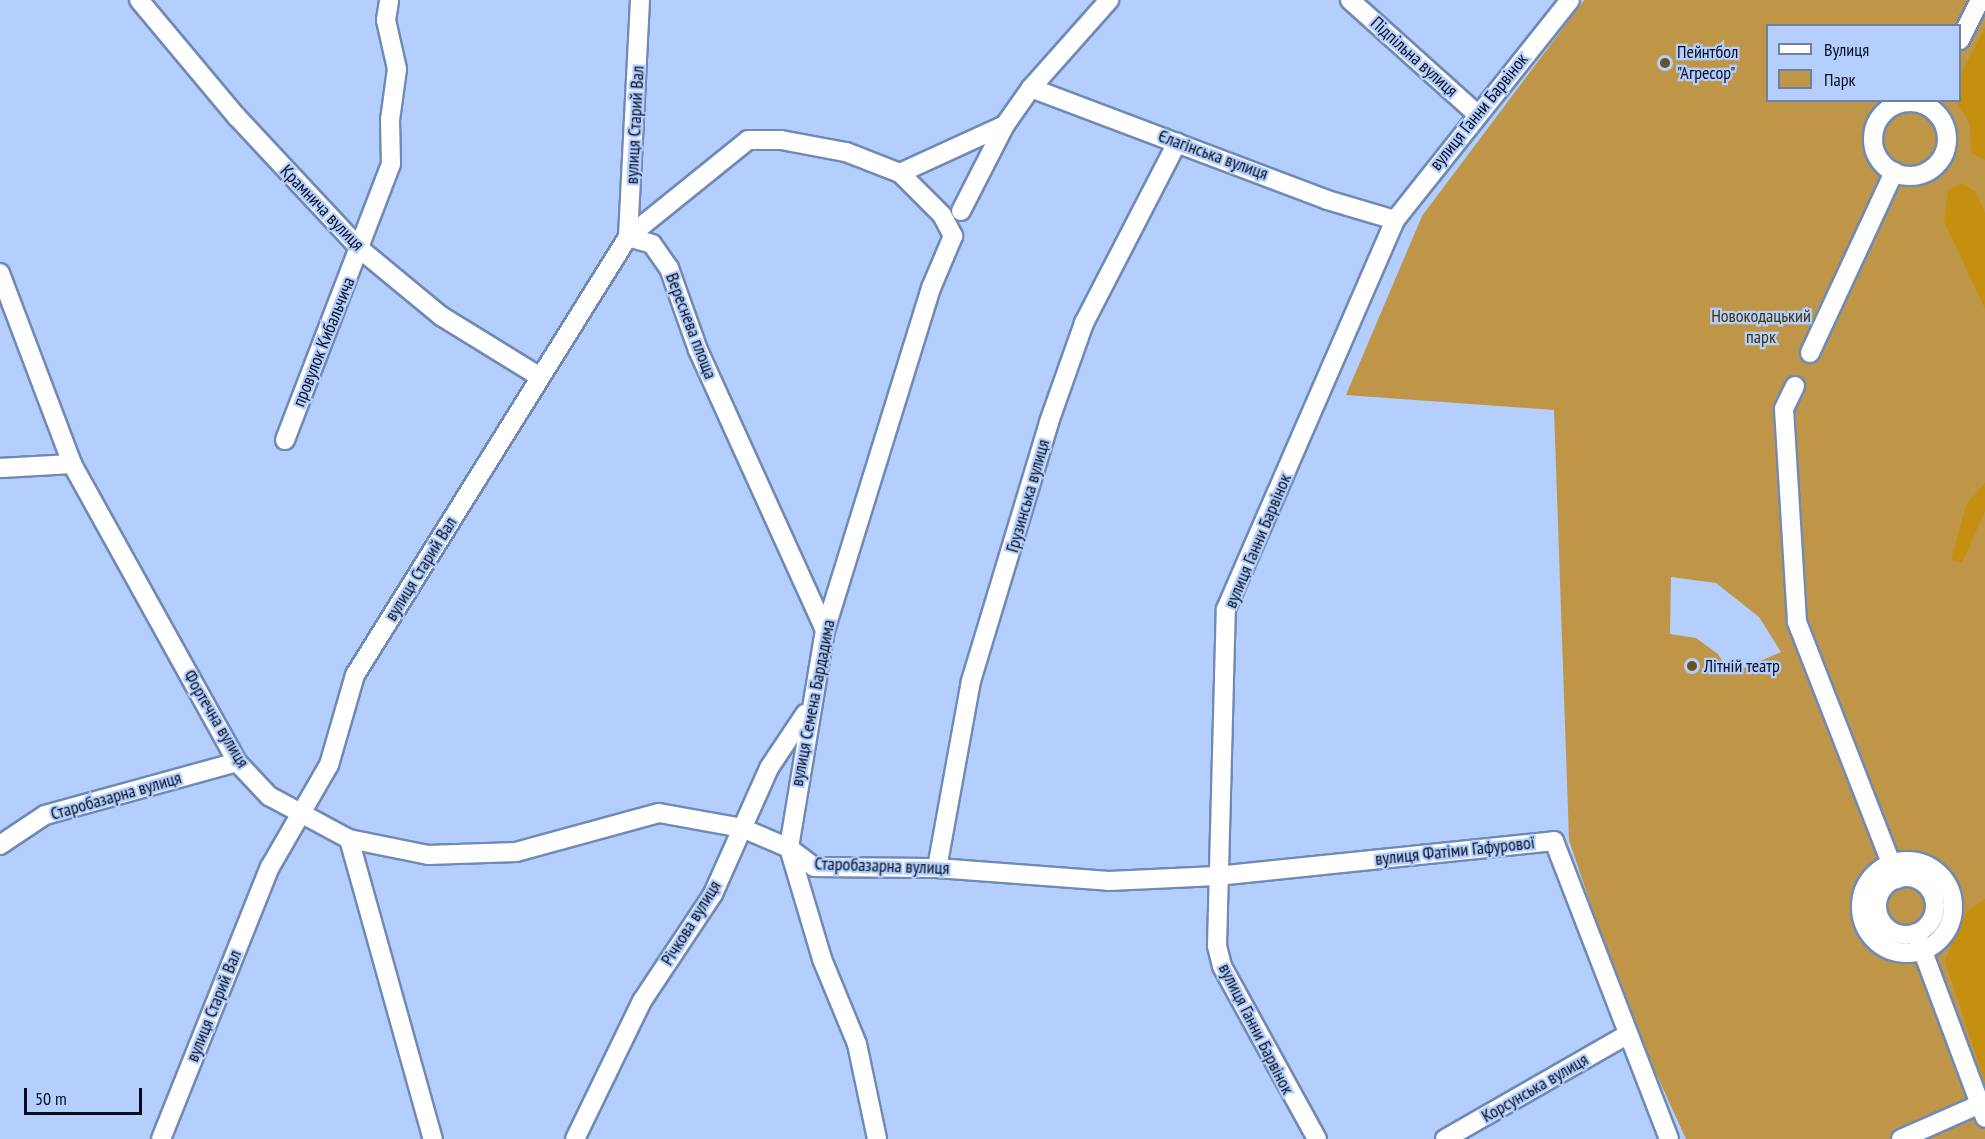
<!DOCTYPE html>
<html>
<head>
<meta charset="utf-8">
<style>
	body { margin:0 }
	#map { position:relative; width:1985px; height:1139px; overflow:hidden; background:#b4cffd; font-family:"PT Sans Narrow",sans-serif }
	div>[style] { position:absolute }
	.green>* { inset:0; background:#bf9648 }
	.forest>* { inset:0; background:#c58f0f }
	.roads { filter:drop-shadow(2px 0 #718ab5) drop-shadow(-2px 0 #718ab5) drop-shadow(0 2px #718ab5) drop-shadow(0 -2px #718ab5) }
	.minor>* { height:18px; margin:-9px; padding:0 9px; transform-origin:9px; border-radius:9px; background:#fff }
	.minor>.ring { margin:-9px; padding:0; box-sizing:content-box; background:none; border:18px solid #fff; border-radius:50% }
	.dots>* { width:16px; height:16px; translate:-50% -50%; box-sizing:border-box; border:3px solid #b4cffd; border-radius:50% }
	span { translate:-50% -50%; white-space:nowrap; text-align:center; line-height:1.15; -webkit-text-stroke:4.5px #b4cffd; paint-order:stroke }
	.poi-label { font-size:18px; color:#050d1d }
	.left { translate:0 -50%; text-align:left }
	.street-label { font-size:18px; color:#050d1d }
	.park-label { font-size:18px; color:#463000 }
	.legend { position:absolute; left:1766px; top:24px; width:195px; height:78px; box-sizing:border-box; background:#b4cffd; border:2px solid #6e81a3; margin:0; padding:8px 10px; list-style:none; font-size:18px; color:#050d1d }
	.legend li { display:flex; align-items:center; gap:12px; height:30px }
	.legend b { width:30px; border:2px solid #6e81a3 }
	.scale { position:absolute; left:24px; top:1088px; width:118px; height:27px; box-sizing:border-box; border:3px solid #050d1d; border-top:0; padding-left:8px; font-size:18px; line-height:21px; white-space:nowrap; color:#050d1d; -webkit-text-stroke:4px #b4cffd; paint-order:stroke }
</style>
</head>
<body>
<div id="map">
	<div class="green">
		<i style="clip-path:polygon(evenodd,1584px 0,1985px 0,1985px 1139px,1686px 1139px,1623px 1001px,1569px 840px,1554px 410px,1346px 395px,1422px 216px,1584px 0,1768px 26px,1960px 26px,1960px 100px,1768px 100px,1768px 26px,1584px 0,1671px 577px,1716px 583px,1759px 617px,1781px 652px,1730px 674px,1718px 654px,1696px 638px,1670px 634px,1671px 577px)"></i>
	</div>
	<div class="forest">
		<i style="clip-path:polygon(1985px 27px,1985px 160px,1971px 153px,1970px 124px,1956px 101px,1960px 76px)"></i>
		<i style="clip-path:polygon(1962px 183px,1976px 192px,1985px 213px,1985px 309px,1944px 221px,1948px 190px)"></i>
		<i style="clip-path:polygon(1985px 483px,1985px 511px,1962px 563px,1951px 560px,1966px 505px)"></i>
		<i style="clip-path:polygon(1985px 899px,1985px 1083px,1945px 961px,1962px 915px)"></i>
	</div>
	<div class="roads">
		<div class="minor">
			<i style="left:139px;top:0;width:153px;rotate:50.1deg"></i>
			<i style="left:237px;top:117px;width:180px;rotate:47deg"></i>
			<i style="left:360px;top:249px;width:105px;rotate:39.6deg"></i>
			<i style="left:441px;top:316px;width:116px;rotate:31.6deg"></i>
			<i style="left:1350px;top:0;width:171px;rotate:41.9deg"></i>
			<i style="left:1960px;top:40px;width:45px;rotate:-63.4deg"></i>
			<i style="left:1031px;top:88px;width:316px;rotate:20.7deg"></i>
			<i style="left:1327px;top:200px;width:71px;rotate:16.4deg"></i>
			<i class="ring" style="left:1873px;top:102px;width:56px;height:56px"></i>
			<i style="left:900px;top:173px;width:115px;rotate:-24.6deg"></i>
			<i style="left:961px;top:211px;width:97px;rotate:-62.9deg"></i>
			<i style="left:1005px;top:125px;width:45px;rotate:-54.9deg"></i>
			<i style="left:1031px;top:88px;width:118px;rotate:-48.4deg"></i>
			<i style="left:628px;top:237px;width:154px;rotate:-38.9deg"></i>
			<i style="left:748px;top:140px;width:33px"></i>
			<i style="left:781px;top:140px;width:66px;rotate:10.5deg"></i>
			<i style="left:846px;top:152px;width:58px;rotate:21.3deg"></i>
			<i style="left:900px;top:173px;width:59px;rotate:45deg"></i>
			<i style="left:942px;top:215px;width:24px;rotate:62deg"></i>
			<i style="left:953px;top:236px;width:56px;rotate:112.9deg"></i>
			<i style="left:931px;top:288px;width:358px;rotate:107.2deg"></i>
			<i style="left:825px;top:630px;width:221px;rotate:99.4deg"></i>
			<i style="left:789px;top:848px;width:116px;rotate:73.4deg"></i>
			<i style="left:822px;top:959px;width:92px;rotate:67.6deg"></i>
			<i style="left:857px;top:1044px;width:97px;rotate:78.1deg"></i>
			<i style="left:628px;top:237px;width:25px;rotate:16deg"></i>
			<i style="left:652px;top:244px;width:29px;rotate:55deg"></i>
			<i style="left:669px;top:268px;width:87px;rotate:70.5deg"></i>
			<i style="left:698px;top:350px;width:307px;rotate:65.6deg"></i>
			<i style="left:0;top:273px;width:204px;rotate:69.3deg"></i>
			<i style="left:72px;top:464px;width:341px;rotate:61deg"></i>
			<i style="left:237px;top:762px;width:47px;rotate:46.7deg"></i>
			<i style="left:269px;top:796px;width:91px;rotate:28.3deg"></i>
			<i style="left:349px;top:839px;width:312px;rotate:74.4deg"></i>
			<i style="left:1810px;top:353px;width:200px;rotate:-65.1deg"></i>
			<i style="left:1795px;top:386px;width:25px;rotate:116deg"></i>
			<i style="left:1784px;top:409px;width:213px;rotate:86.5deg"></i>
			<i style="left:1797px;top:622px;width:276px;rotate:68.7deg"></i>
			<i style="left:285px;top:440px;width:296px;rotate:-69deg"></i>
			<i style="left:391px;top:164px;width:44px;rotate:-91.3deg"></i>
			<i style="left:390px;top:120px;width:51px;rotate:-82.2deg"></i>
			<i style="left:397px;top:69px;width:50px;rotate:-102.7deg"></i>
			<i style="left:386px;top:20px;width:20px;rotate:-81deg"></i>
			<i style="left:0;top:468px;width:72px;rotate:-3.2deg"></i>
			<i style="left:349px;top:839px;width:81px;rotate:11.4deg"></i>
			<i style="left:428px;top:855px;width:88px;rotate:-2deg"></i>
			<i style="left:516px;top:852px;width:148px;rotate:-15.3deg"></i>
			<i style="left:659px;top:813px;width:84px;rotate:10.2deg"></i>
			<i style="left:742px;top:828px;width:51px;rotate:23.1deg"></i>
			<i style="left:789px;top:848px;width:31px;rotate:37deg"></i>
			<i style="left:814px;top:867px;width:123px;rotate:0.5deg"></i>
			<i style="left:937px;top:868px;width:172px;rotate:4.3deg"></i>
			<i style="left:1109px;top:881px;width:108px;rotate:-2.7deg"></i>
			<i style="left:1217px;top:876px;width:339px;rotate:-5.9deg"></i>
			<i style="left:1554px;top:841px;width:319px;rotate:68.9deg"></i>
			<i style="left:0;top:845px;width:54px;rotate:-33.7deg"></i>
			<i style="left:45px;top:815px;width:199px;rotate:-15.4deg"></i>
			<i class="ring" style="left:1861px;top:861px;width:74px;height:74px"></i>
			<i style="left:937px;top:868px;width:190px;rotate:-79.7deg"></i>
			<i style="left:971px;top:681px;width:270px;rotate:-73.2deg"></i>
			<i style="left:1049px;top:422px;width:105px;rotate:-70.5deg"></i>
			<i style="left:1084px;top:323px;width:203px;rotate:-62.7deg"></i>
			<i class="ring" style="left:1877px;top:877px;width:40px;height:40px"></i>
			<i style="left:1916px;top:933px;width:197px;rotate:69.5deg"></i>
			<i style="left:161px;top:1139px;width:293px;rotate:-68.2deg"></i>
			<i style="left:270px;top:867px;width:118px;rotate:-60deg"></i>
			<i style="left:329px;top:765px;width:94px;rotate:-73.9deg"></i>
			<i style="left:355px;top:675px;width:516px;rotate:-58.07deg"></i>
			<i style="left:628px;top:237px;width:237px;rotate:-87.1deg"></i>
			<i style="left:575px;top:1139px;width:153px;rotate:-64.1deg"></i>
			<i style="left:642px;top:1001px;width:128px;rotate:-56.4deg"></i>
			<i style="left:713px;top:894px;width:138px;rotate:-66deg"></i>
			<i style="left:769px;top:768px;width:65px;rotate:-56.3deg"></i>
			<i style="left:1317px;top:1139px;width:197px;rotate:-118.8deg"></i>
			<i style="left:1222px;top:966px;width:21px;rotate:-104deg"></i>
			<i style="left:1217px;top:946px;width:337px;rotate:-88.5deg"></i>
			<i style="left:1226px;top:609px;width:424px;rotate:-66.5deg"></i>
			<i style="left:1395px;top:220px;width:281px;rotate:-51.5deg"></i>
			<i style="left:1445px;top:1139px;width:207px;rotate:-29.8deg"></i>
			<i style="left:1901px;top:1139px;width:92px;rotate:-23.8deg"></i>
		</div>
	</div>
	<div class="dots">
		<i style="left:1665px;top:63px;background:#6a5122"></i>
		<i style="left:1692px;top:666px;background:#6a5122"></i>
	</div>
	<div class="poi-label">
		<span class="left" style="left:1677px;top:63px">Пейнтбол<br>"Агресор"</span>
		<span class="left" style="left:1704px;top:666px">Лiтнiй театр</span>
	</div>
	<div class="street-label">
		<span style="left:1414px;top:57px;rotate:42deg">Підпільна вулиця</span>
		<span style="left:1479px;top:112px;rotate:-51deg">вулиця Ганни Барвінок</span>
		<span style="left:635px;top:125px;rotate:-87deg">вулиця Старий Вал</span>
		<span style="left:1213px;top:155px;rotate:20deg">Єлагінська вулиця</span>
		<span style="left:322px;top:208px;rotate:46deg">Крамнича вулиця</span>
		<span style="left:691px;top:326px;rotate:69deg">Вереснева площа</span>
		<span style="left:324px;top:342px;rotate:-68deg">провулок Кибальчича</span>
		<span style="left:1028px;top:496px;rotate:-74deg">Грузинська вулиця</span>
		<span style="left:1258px;top:541px;rotate:-67deg">вулиця Ганни Барвінок</span>
		<span style="left:421px;top:569px;rotate:-58deg">вулиця Старий Вал</span>
		<span style="left:813px;top:703px;rotate:-79deg">вулиця Семена Бардадима</span>
		<span style="left:216px;top:719px;rotate:59deg">Фортечна вулиця</span>
		<span style="left:116px;top:796px;rotate:-16deg">Старобазарна вулиця</span>
		<span style="left:1455px;top:851px;rotate:-6deg">вулиця Фатіми Гафурової</span>
		<span style="left:882px;top:866px;rotate:2deg">Старобазарна вулиця</span>
		<span style="left:691px;top:923px;rotate:-58deg">Річкова вулиця</span>
		<span style="left:214px;top:1006px;rotate:-68deg">вулиця Старий Вал</span>
		<span style="left:1256px;top:1029px;rotate:63deg">вулиця Ганни Барвінок</span>
		<span style="left:1535px;top:1088px;rotate:-30deg">Корсунська вулиця</span>
	</div>
	<div class="park-label">
		<span style="left:1761px;top:327px">Новокодацький<br>парк</span>
	</div>
	<ul class="legend">
	<li><b style="height:8px;background:#fff"></b>Вулиця</li>
	<li><b style="height:16px;background:#bf9648"></b>Парк</li>
	</ul>
	<div class="scale">50 m</div>
</div>
</body>
</html>
